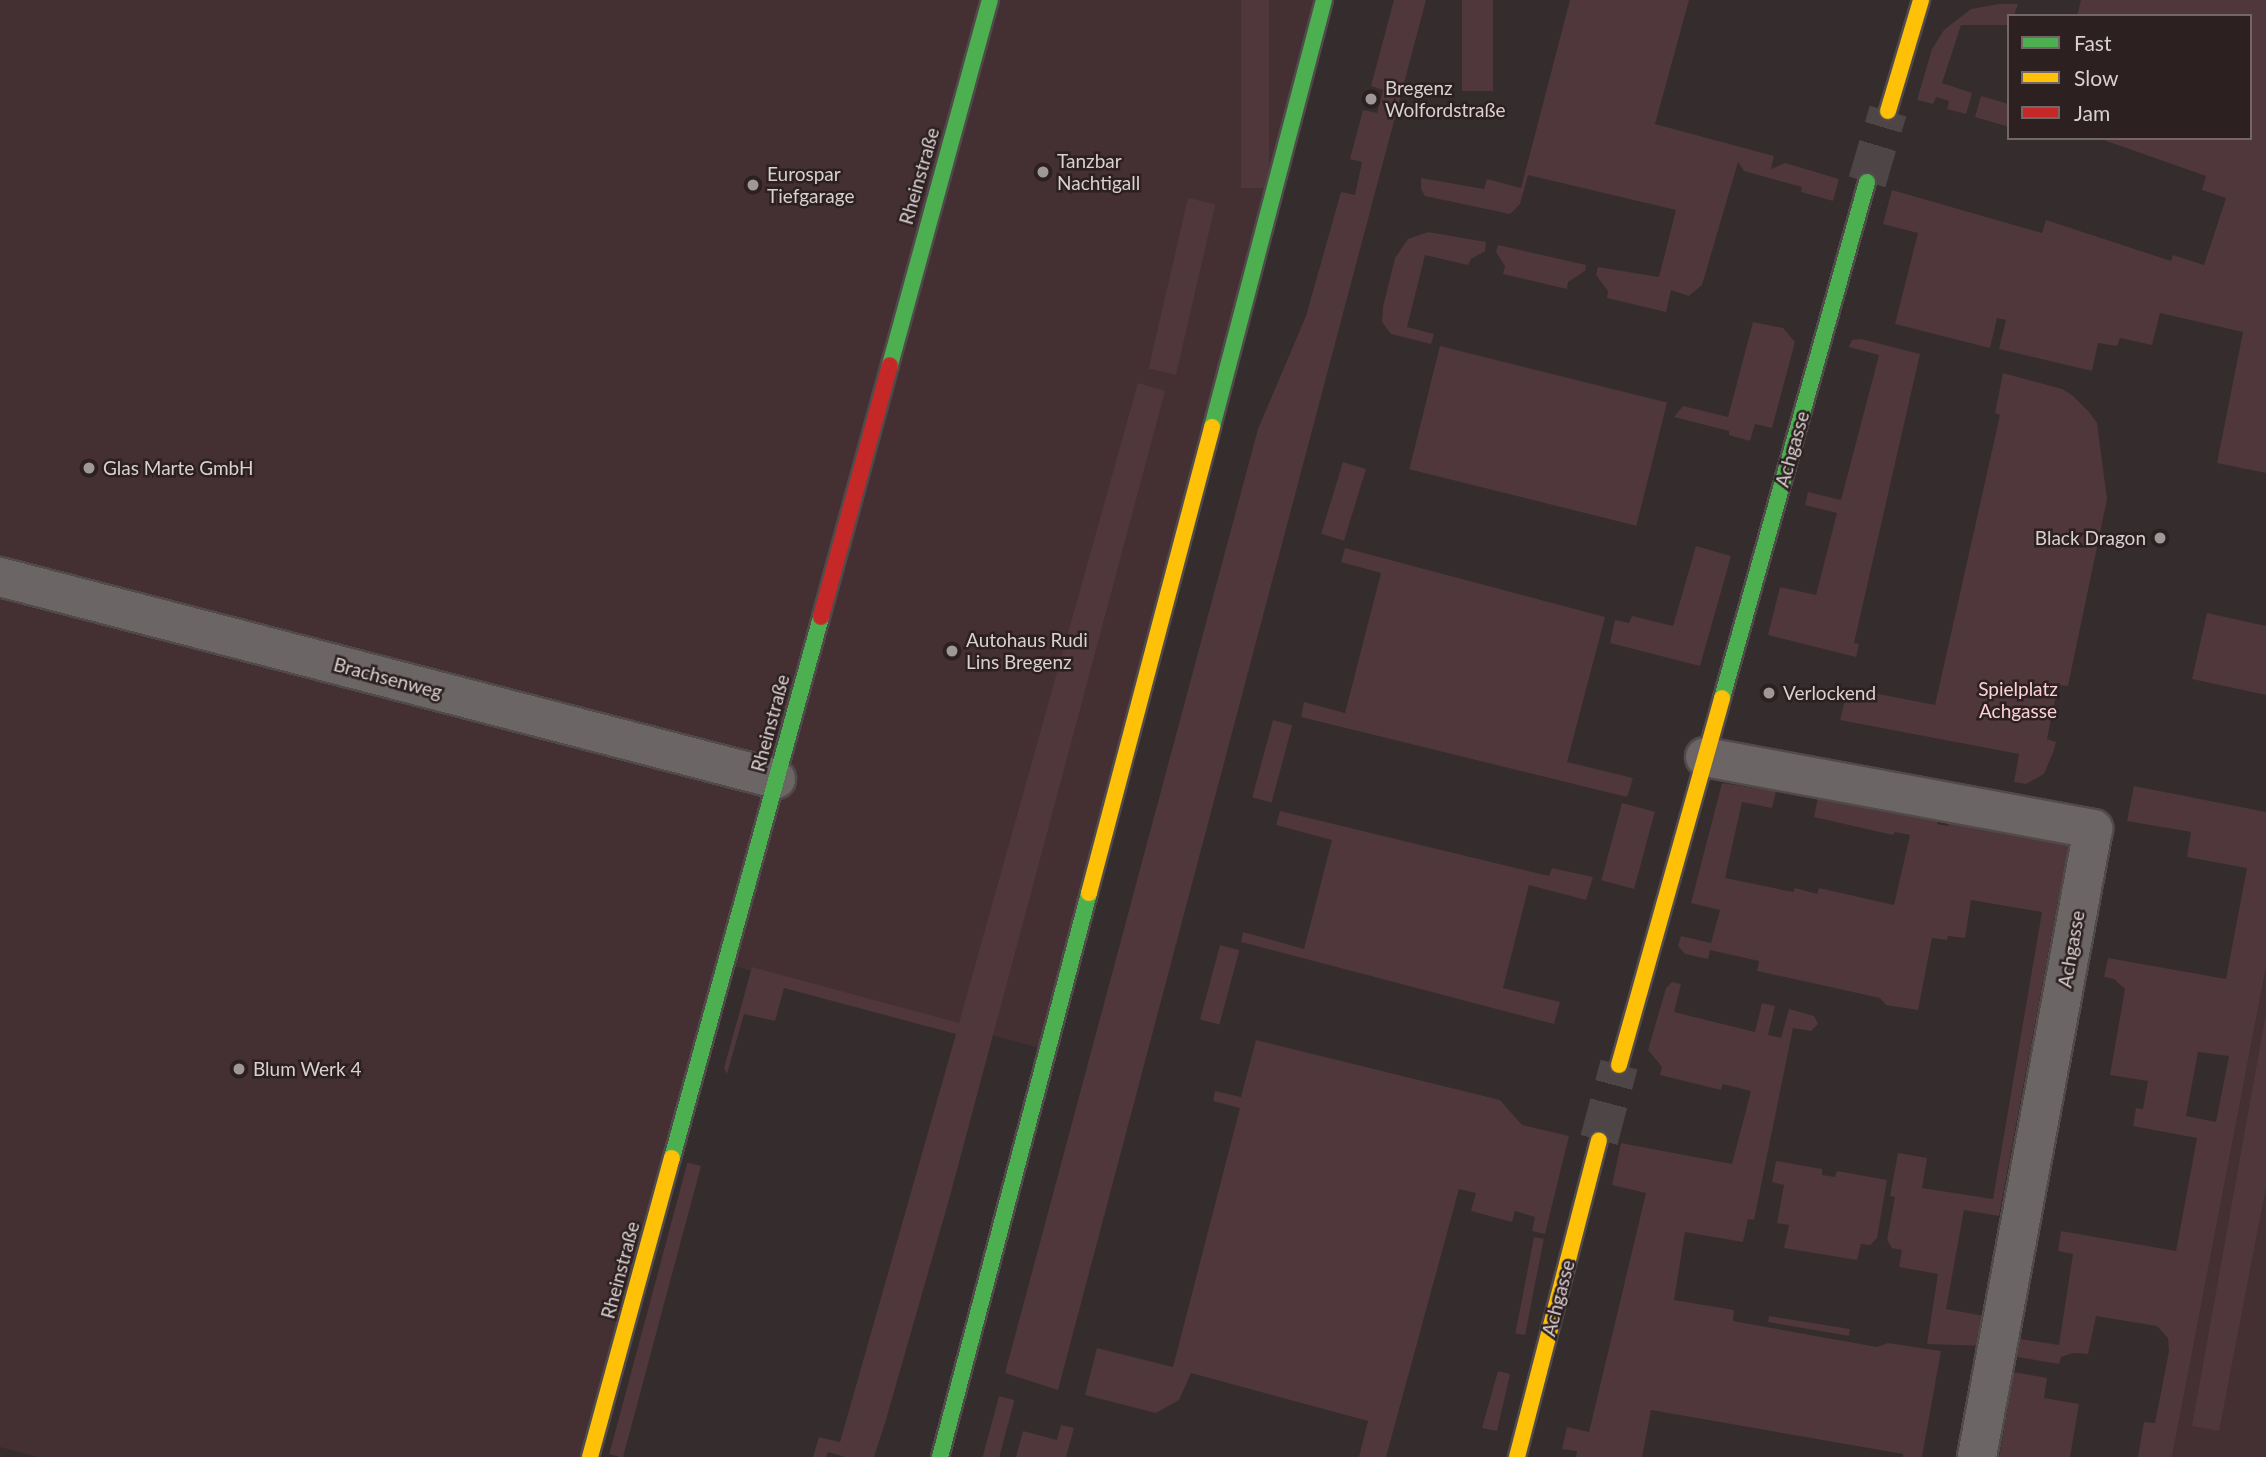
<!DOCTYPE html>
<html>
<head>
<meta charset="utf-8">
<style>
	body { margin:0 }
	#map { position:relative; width:2266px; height:1457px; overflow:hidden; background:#342c2d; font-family:Lato,sans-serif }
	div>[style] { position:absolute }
	.built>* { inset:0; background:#443033 }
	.green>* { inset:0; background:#4f373b; transform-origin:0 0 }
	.secondary-tunnel>* { height:38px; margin-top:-19px; transform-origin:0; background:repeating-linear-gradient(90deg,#4d4546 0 38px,transparent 0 57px) }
	.roads { filter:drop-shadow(2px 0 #514a4b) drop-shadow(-2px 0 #514a4b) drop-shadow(0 2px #514a4b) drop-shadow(0 -2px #514a4b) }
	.street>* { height:38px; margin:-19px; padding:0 19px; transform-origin:19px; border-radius:19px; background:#6b6565 }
	.fast>* { height:16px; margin:-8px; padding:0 8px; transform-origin:8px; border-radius:8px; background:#4caf50 }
	.slow>* { height:16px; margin:-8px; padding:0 8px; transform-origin:8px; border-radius:8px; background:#ffc107 }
	.jam>* { height:16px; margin:-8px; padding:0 8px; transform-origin:8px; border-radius:8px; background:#c62828 }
	.dots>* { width:19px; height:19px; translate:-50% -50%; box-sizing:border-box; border:4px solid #2d2021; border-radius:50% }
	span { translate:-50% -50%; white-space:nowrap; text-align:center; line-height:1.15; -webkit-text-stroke:5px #2d2021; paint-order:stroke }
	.poi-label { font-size:19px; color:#d9d0d1 }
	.left { translate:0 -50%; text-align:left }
	.right { translate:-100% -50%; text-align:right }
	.street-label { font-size:19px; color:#d9d0d1 }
	.park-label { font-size:19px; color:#fcd1d6 }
	.legend { position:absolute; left:2007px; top:14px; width:245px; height:126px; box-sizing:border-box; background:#2d2021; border:2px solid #726667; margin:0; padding:9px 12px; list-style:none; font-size:21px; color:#d9d0d1 }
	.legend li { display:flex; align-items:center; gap:14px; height:35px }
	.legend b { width:35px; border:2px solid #726667 }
</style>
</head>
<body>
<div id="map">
	<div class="built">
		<i style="clip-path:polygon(0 0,1324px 0,1047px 1050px,726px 964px,590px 1457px,38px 1457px,0 1447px)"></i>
		<i style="clip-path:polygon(2266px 967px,2266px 1457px,2172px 1457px)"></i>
	</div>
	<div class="green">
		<i style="left:1241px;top:0;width:28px;height:188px"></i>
		<i style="clip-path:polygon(1394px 0,1426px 0,1058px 1390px,1005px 1373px,1258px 429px,1306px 316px,1341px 192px,1355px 195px,1362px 162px,1350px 159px,1363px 110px,1377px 113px,1383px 90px,1371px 86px)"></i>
		<i style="left:1462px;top:0;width:31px;height:91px"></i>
		<i style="clip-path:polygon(1570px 0,1689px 0,1655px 124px,1774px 156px,1771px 169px,1785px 163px,1839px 179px,1833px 201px,1801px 192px,1802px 187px,1744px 171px,1738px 162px,1702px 285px,1689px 296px,1671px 290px,1666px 312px,1607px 298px,1608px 291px,1596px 275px,1598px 267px,1659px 277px,1676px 210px,1528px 175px,1520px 204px,1510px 214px,1425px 196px,1421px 189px,1421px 178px,1484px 189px,1487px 179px,1521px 188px)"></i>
		<i style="clip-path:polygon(2081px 0,2266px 0,2266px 473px,2217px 463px,2243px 332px,2160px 313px,2152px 345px,2120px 338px,2117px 346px,2098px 343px,2092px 371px,1999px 349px,2006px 320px,1997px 318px,1990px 348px,1895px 324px,1918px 233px,1883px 224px,1892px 190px,2042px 233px,2046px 220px,2171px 261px,2173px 255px,2204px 265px,2226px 198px,2202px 190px,2206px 176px,2098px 138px,2250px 138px,2250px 16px,2077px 16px)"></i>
		<i style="clip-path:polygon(1999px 4px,2018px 4px,2014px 16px,2009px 16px,2009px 25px,1961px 25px,1942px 83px,1972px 93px,1966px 114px,1947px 109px,1949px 101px,1936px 97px,1933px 104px,1917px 100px,1932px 49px,1944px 30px,1971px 9px)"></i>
		<i style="clip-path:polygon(1981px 96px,2009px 104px,2009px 127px,1975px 117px)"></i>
		<i style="left:1188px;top:198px;width:28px;height:175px;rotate:13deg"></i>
		<i style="clip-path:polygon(1428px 232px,1486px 242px,1485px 251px,1471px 259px,1468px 265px,1425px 255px,1407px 327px,1434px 334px,1431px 344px,1391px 334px,1382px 322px,1383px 307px,1395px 258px,1408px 239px)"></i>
		<i style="clip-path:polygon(1498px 245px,1586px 265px,1585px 271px,1568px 282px,1567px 289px,1503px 274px,1505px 266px,1496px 252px)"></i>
		<i style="clip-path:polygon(1753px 322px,1783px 328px,1795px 342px,1772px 428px,1755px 424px,1750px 441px,1729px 435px,1729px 431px,1674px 417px,1683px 406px,1728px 417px)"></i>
		<i style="clip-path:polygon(1861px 339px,1920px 354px,1854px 643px,1859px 644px,1856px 657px,1768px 635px,1780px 587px,1816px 595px,1837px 513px,1805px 505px,1808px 492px,1841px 500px,1879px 355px,1849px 347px,1852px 340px)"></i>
		<i style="left:1440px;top:346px;width:234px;height:127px;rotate:14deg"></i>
		<i style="clip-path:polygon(2003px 373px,2062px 389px,2072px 395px,2089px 412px,2097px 423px,2107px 499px,2068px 686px,2058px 685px,2047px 739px,2056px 742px,2054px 750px,2044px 774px,2026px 784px,2014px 782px,2019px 754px,1840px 720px,1848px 688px,1935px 705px,2000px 415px,1995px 413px)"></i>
		<i style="clip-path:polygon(1138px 383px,1165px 391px,950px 1196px,885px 1423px,874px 1457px,845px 1457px,828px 1452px,826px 1457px,813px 1457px,819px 1437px,840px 1442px,956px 1034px,784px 988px,775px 1021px,744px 1014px,727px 1074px,724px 1068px,752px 967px,959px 1023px)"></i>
		<i style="left:1343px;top:462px;width:24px;height:75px;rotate:17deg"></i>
		<i style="clip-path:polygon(1696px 546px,1731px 556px,1700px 666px,1610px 643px,1615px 620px,1629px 623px,1632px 616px,1673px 626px)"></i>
		<i style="clip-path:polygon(1345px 548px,1605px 617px,1567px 762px,1633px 778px,1627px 797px,1301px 717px,1304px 702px,1345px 713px,1381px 573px,1341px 562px)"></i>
		<i style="clip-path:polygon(2207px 613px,2266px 626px,2266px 695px,2192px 679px)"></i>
		<i style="left:1273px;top:720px;width:20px;height:80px;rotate:15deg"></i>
		<i style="clip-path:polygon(1722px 783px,1776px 791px,1772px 808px,1742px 802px,1725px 878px,1793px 892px,1795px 888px,1817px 894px,1819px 888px,1894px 905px,1910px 835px,1895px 832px,1893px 835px,1814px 817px,1818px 797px,1938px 820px,1937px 824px,1948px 826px,1950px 821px,2068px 842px,2075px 846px,2072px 902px,2058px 901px,1999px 1216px,1964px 1210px,1946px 1309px,1990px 1317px,1984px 1346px,1927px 1344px,1938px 1274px,1899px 1267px,1902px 1250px,1892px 1248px,1887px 1240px,1895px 1197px,1890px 1196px,1898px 1153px,1927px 1158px,1922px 1188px,1993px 1199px,2042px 912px,1971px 900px,1965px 938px,1948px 936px,1947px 940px,1932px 938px,1918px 1010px,1886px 1005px,1880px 998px,1757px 971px,1759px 961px,1710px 950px,1708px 959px,1685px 954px,1678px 946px,1681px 936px,1711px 943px,1720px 910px,1691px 903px)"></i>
		<i style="clip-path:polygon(evenodd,2134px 786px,2266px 812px,2266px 967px,2172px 1457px,2138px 1457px,2144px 1422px,2155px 1423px,2169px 1351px,2168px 1338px,2157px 1326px,2096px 1316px,2088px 1354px,2073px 1353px,2061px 1357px,2059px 1364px,2017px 1357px,2020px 1339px,2059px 1345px,2073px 1254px,2058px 1251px,2061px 1231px,2176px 1251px,2197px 1138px,2133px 1126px,2136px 1108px,2143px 1109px,2148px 1081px,2110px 1075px,2125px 989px,2114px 979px,2104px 977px,2108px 958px,2226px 979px,2247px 868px,2187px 857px,2191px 832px,2127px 821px,2134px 786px,2198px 1052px,2229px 1056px,2216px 1122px,2186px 1116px,2198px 1052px)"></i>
		<i style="left:1622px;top:803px;width:34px;height:80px;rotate:15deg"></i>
		<i style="clip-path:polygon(1280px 811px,1549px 876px,1552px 868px,1593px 877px,1586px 900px,1529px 885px,1503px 988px,1560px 1002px,1554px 1024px,1241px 942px,1243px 932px,1304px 949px,1332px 840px,1276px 825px)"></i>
		<i style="left:1220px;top:945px;width:20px;height:77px;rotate:15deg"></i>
		<i style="clip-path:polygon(1672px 982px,1681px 984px,1674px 1012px,1755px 1032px,1762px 1003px,1775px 1006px,1768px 1035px,1781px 1038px,1789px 1009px,1814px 1016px,1818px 1024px,1811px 1031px,1793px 1028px,1754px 1220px,1748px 1219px,1743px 1242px,1685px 1232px,1674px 1300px,1734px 1310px,1733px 1321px,1877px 1347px,1888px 1343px,1941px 1351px,1922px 1457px,1903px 1457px,1903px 1454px,1651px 1410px,1642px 1457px,1576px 1457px,1577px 1451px,1562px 1449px,1567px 1427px,1589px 1432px,1646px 1193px,1612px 1185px,1621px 1143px,1732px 1164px,1751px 1091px,1723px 1084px,1721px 1090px,1660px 1075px,1662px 1067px,1648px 1050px,1666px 988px)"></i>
		<i style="clip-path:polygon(2266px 1013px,2266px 1187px,2219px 1431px,2192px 1426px)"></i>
		<i style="clip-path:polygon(1256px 1040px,1500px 1100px,1522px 1125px,1569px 1136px,1545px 1234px,1532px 1231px,1535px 1217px,1515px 1211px,1512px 1222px,1471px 1211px,1476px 1193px,1459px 1189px,1386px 1457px,1359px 1457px,1368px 1421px,1191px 1373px,1179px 1400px,1156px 1413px,1085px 1395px,1097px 1348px,1173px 1367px,1240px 1108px,1213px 1101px,1215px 1091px,1241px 1097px)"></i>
		<i style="clip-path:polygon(1776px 1161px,1822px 1169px,1822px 1175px,1835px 1177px,1837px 1171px,1887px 1180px,1877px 1238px,1870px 1245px,1861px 1244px,1857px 1260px,1784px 1248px,1789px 1225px,1777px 1223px,1784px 1185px,1772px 1182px)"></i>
		<i style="left:701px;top:1166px;width:302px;height:14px;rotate:105deg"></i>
		<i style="left:1534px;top:1237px;width:10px;height:98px;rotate:11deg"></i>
		<i style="clip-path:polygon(1769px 1316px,1850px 1329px,1849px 1336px,1768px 1322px)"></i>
		<i style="clip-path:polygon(1498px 1371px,1510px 1374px,1497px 1431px,1482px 1428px)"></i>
		<i style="clip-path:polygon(2014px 1372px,2047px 1378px,2044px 1398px,2079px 1404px,2070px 1457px,1999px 1457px)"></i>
		<i style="left:999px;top:1396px;width:16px;height:63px;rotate:15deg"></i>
		<i style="clip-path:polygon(1061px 1425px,1074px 1428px,1066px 1457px,1016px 1457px,1023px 1431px,1057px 1440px)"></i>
	</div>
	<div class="secondary-tunnel">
		<i style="left:1867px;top:182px;width:74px;rotate:-73.5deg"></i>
		<i style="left:1599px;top:1140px;width:78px;rotate:-75.1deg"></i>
	</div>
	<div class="roads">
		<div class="street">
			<i style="left:0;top:577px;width:802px;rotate:14.59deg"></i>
			<i style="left:1705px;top:757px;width:395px;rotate:10.5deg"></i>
			<i style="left:2093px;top:829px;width:639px;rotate:100.47deg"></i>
		</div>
		<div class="fast">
			<i style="left:890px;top:365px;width:378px;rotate:-74.7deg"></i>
			<i style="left:1212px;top:427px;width:441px;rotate:-75.3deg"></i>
			<i style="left:1722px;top:698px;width:536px;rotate:-74.3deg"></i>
			<i style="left:672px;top:1158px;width:561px;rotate:-74.6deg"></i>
			<i style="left:940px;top:1457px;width:583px;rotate:-75.2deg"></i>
		</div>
		<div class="slow">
			<i style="left:1888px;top:111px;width:116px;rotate:-73.4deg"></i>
			<i style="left:1089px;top:893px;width:482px;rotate:-75.2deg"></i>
			<i style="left:1619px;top:1065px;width:381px;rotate:-74.3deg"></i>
			<i style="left:590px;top:1457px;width:310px;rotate:-74.7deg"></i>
			<i style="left:1517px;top:1457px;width:327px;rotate:-75.5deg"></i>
		</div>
		<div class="jam">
			<i style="left:821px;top:617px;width:261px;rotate:-74.7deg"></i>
		</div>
	</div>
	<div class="dots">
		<i style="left:1371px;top:99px;background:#9f9798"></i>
		<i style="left:1043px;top:172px;background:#9f9798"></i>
		<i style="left:753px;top:185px;background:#9f9798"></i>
		<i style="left:89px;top:468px;background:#9f9798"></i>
		<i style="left:2160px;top:538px;background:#9f9798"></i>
		<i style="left:952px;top:651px;background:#9f9798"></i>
		<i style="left:1769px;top:693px;background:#9f9798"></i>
		<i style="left:239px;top:1069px;background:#9f9798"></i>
	</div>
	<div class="poi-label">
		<span class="left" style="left:1385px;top:99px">Bregenz<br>Wolfordstraße</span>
		<span class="left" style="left:1057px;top:172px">Tanzbar<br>Nachtigall</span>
		<span class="left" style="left:767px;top:185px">Eurospar<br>Tiefgarage</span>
		<span class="left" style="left:103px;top:468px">Glas Marte GmbH</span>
		<span class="right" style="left:2146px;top:538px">Black Dragon</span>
		<span class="left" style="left:966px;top:651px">Autohaus Rudi<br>Lins Bregenz</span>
		<span class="left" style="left:1783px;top:693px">Verlockend</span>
		<span class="left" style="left:253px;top:1069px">Blum Werk 4</span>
	</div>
	<div class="street-label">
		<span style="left:919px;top:176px;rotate:-74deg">Rheinstraße</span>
		<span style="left:1792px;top:449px;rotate:-74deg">Achgasse</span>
		<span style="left:388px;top:678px;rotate:15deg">Brachsenweg</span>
		<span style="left:770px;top:723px;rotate:-75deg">Rheinstraße</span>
		<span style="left:2071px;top:949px;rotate:-80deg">Achgasse</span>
		<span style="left:620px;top:1270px;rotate:-75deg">Rheinstraße</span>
		<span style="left:1558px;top:1298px;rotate:-75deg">Achgasse</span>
	</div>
	<div class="park-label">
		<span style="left:2018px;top:700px">Spielplatz<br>Achgasse</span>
	</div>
	<ul class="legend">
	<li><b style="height:9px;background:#4caf50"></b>Fast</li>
	<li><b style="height:9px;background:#ffc107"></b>Slow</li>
	<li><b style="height:9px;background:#c62828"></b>Jam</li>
	</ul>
</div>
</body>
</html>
